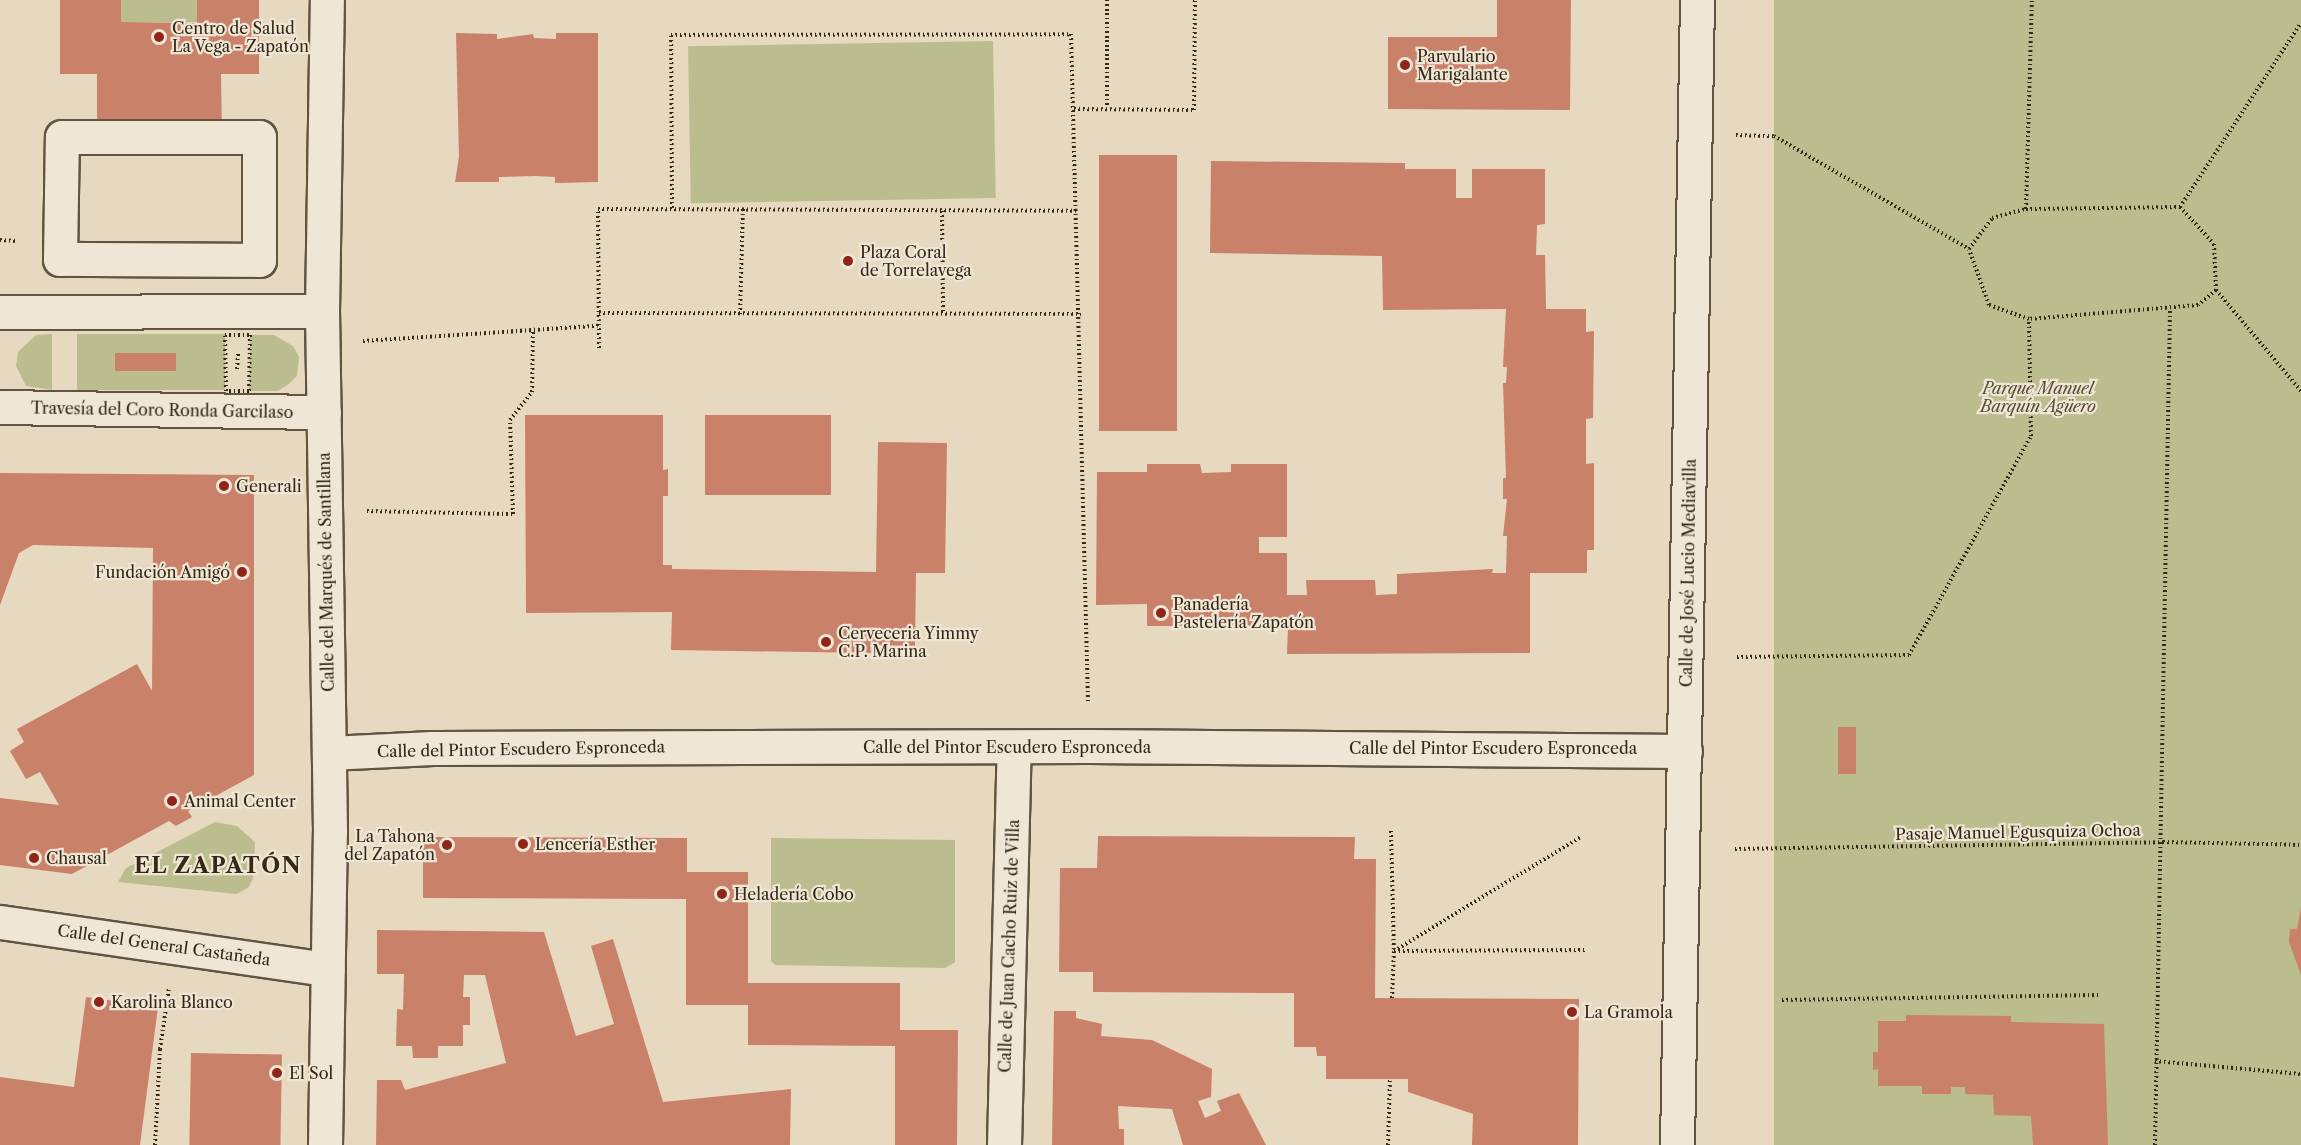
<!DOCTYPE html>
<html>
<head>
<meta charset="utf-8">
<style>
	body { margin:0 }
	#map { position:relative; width:2301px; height:1145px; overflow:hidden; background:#e7d8c0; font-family:"Libre Caslon Text",serif }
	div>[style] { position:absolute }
	.green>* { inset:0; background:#bbbd8e; transform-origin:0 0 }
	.building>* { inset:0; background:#c98169; transform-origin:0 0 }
	.path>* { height:4px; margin-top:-2px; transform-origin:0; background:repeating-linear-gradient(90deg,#362817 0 1.5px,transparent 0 4.5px) }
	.roads { filter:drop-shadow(2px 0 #625441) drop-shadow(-2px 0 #625441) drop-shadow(0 2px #625441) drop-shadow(0 -2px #625441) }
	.street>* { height:33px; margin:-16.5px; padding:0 16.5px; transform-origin:16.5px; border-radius:16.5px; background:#efe6d6 }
	.dots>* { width:16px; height:16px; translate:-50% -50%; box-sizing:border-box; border:3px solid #efe6d6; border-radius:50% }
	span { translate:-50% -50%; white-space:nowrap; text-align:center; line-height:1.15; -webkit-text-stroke:4.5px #efe6d6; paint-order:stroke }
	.poi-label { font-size:16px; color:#362817 }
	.left { translate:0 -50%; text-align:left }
	.right { translate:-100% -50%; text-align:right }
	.park-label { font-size:16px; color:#574d35; font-style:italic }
	.street-label { font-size:16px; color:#362817 }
	.district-label { font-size:22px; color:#362817; font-weight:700; letter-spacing:1.5px }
</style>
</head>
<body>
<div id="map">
	<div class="green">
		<i style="left:121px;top:0;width:76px;height:22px"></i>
		<i style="left:1774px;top:0;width:527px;height:1145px"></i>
		<i style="left:993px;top:41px;width:157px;height:305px;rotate:89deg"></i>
		<i style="clip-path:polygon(52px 334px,52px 390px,26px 386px,16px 366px,18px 352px,36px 335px)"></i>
		<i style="left:77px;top:334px;width:148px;height:56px"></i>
		<i style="clip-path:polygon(250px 335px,274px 335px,293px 346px,299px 357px,297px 376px,289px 384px,278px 391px,249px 391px)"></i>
		<i style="clip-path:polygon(215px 822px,237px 826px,255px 842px,253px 878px,249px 887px,237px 894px,118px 882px,126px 868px)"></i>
		<i style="clip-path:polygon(771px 838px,955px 840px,955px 962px,945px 968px,775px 965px,771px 961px)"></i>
	</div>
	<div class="building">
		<i style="clip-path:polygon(60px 0,121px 0,121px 22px,197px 23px,197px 0,259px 0,259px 74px,221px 74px,222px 138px,97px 138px,97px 74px,60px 74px)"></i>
		<i style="clip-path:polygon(1497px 0,1571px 0,1570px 110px,1388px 109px,1388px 37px,1497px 37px)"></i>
		<i style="clip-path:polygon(456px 33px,497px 34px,497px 39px,533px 34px,534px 38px,556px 39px,556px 33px,598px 33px,598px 182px,555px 183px,555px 177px,535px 176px,499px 177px,499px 182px,455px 182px,459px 157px)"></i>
		<i style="left:1099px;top:155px;width:78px;height:276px"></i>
		<i style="clip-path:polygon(1211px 161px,1405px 163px,1405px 169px,1456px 169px,1456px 198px,1472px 198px,1472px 169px,1545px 169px,1545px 224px,1537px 225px,1536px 255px,1545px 255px,1546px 309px,1586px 309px,1586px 332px,1594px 331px,1593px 418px,1586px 419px,1586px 464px,1594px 463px,1594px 550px,1587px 550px,1587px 573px,1530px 573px,1530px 653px,1287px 654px,1288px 626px,1231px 626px,1231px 617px,1201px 618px,1201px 626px,1147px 626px,1147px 604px,1096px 605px,1097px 472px,1147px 472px,1147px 464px,1200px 464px,1202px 473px,1231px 472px,1231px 464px,1287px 464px,1287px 537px,1259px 537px,1259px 553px,1287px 553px,1287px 595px,1307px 595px,1306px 580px,1375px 580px,1376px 595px,1397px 594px,1397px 574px,1493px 569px,1492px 573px,1506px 573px,1507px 536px,1503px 536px,1507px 499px,1503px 499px,1503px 478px,1506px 478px,1503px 383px,1506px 383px,1507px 367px,1503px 367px,1506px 309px,1383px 310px,1382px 256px,1210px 253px)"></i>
		<i style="left:115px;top:353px;width:61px;height:18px"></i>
		<i style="clip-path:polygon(525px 415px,663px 415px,663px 470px,668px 469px,668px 496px,663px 496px,663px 565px,672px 565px,672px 569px,876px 572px,878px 442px,947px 443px,945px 573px,916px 573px,915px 646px,870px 645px,871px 653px,671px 650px,672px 612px,526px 613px)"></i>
		<i style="left:705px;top:415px;width:126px;height:80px"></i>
		<i style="clip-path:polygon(0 473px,254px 475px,254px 775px,188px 811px,192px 817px,176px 826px,169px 821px,72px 874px,0 865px,0 798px,59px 805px,40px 772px,26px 779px,10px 751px,24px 742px,17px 729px,137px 664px,152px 691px,153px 548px,33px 545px,19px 553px,0 605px)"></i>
		<i style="left:1838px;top:727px;width:18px;height:47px"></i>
		<i style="clip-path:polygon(1098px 836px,1355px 837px,1354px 859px,1376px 859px,1375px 998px,1579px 999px,1578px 1145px,1472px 1145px,1473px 1114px,1408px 1092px,1408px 1079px,1326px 1079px,1326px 1056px,1317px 1056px,1316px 1047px,1294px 1047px,1294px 993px,1093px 992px,1093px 972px,1059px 972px,1060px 868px,1097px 868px)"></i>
		<i style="clip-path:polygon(423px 837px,687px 838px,687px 872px,748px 872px,748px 983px,900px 983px,900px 1030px,958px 1030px,957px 1145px,895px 1145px,895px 1046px,748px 1045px,748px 1005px,686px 1005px,686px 899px,423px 898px)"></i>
		<i style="clip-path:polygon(2301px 907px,2301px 975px,2289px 942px,2290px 929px,2297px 929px)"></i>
		<i style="clip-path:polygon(377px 930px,544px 932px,576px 1036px,614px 1024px,591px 946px,613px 939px,663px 1102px,791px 1089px,790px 1145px,376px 1145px,377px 1080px,401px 1080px,405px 1090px,506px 1063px,485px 975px,464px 975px,463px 997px,470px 997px,470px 1025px,463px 1025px,463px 1046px,438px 1046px,438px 1058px,413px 1058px,412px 1046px,396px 1046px,397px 1009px,403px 1010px,404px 974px,377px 974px)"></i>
		<i style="clip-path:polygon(86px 997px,158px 1007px,140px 1145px,0 1145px,0 1077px,74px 1087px)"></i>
		<i style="clip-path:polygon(1054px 1011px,1076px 1011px,1076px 1018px,1102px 1024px,1101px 1036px,1152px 1040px,1212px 1069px,1211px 1097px,1198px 1101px,1205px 1118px,1221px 1111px,1217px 1101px,1239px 1093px,1266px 1145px,1183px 1145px,1172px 1109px,1118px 1106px,1119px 1129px,1124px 1129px,1124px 1145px,1052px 1145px)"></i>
		<i style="clip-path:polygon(1906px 1015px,2011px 1016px,2011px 1022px,2104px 1024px,2108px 1145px,2033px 1145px,2031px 1116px,1994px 1115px,1993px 1095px,1965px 1094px,1965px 1087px,1951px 1087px,1951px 1094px,1922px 1094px,1922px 1086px,1878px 1086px,1878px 1069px,1873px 1070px,1873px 1052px,1878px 1052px,1878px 1021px,1906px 1021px)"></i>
		<i style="left:191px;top:1053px;width:91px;height:92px;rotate:1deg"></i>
	</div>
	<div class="path">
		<i style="left:1107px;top:0;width:108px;rotate:90deg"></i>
		<i style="left:1074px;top:109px;width:120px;rotate:0.5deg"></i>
		<i style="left:1194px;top:110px;width:110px;rotate:-89.5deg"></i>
		<i style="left:1736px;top:135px;width:38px;rotate:2deg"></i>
		<i style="left:1774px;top:136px;width:225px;rotate:30.1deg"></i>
		<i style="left:1969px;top:249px;width:39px;rotate:-53deg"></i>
		<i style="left:1992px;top:218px;width:35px;rotate:-15deg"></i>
		<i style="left:2026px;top:209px;width:154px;rotate:-0.7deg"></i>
		<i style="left:2180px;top:207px;width:50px;rotate:47.4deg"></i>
		<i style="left:2214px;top:244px;width:46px;rotate:87.5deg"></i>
		<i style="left:2216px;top:290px;width:23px;rotate:140deg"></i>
		<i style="left:2198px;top:305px;width:170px;rotate:175.3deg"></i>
		<i style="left:2029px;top:319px;width:42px;rotate:-160.7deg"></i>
		<i style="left:1989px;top:305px;width:59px;rotate:-109.7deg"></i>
		<i style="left:2180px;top:207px;width:220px;rotate:-56.7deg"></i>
		<i style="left:672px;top:208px;width:173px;rotate:-90.3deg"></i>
		<i style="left:671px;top:35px;width:400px;rotate:-0.1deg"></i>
		<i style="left:1071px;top:34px;width:669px;rotate:88.54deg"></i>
		<i style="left:2026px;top:209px;width:209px;rotate:-88.4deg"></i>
		<i style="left:942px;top:211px;width:103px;rotate:89.4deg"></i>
		<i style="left:0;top:240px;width:17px;rotate:3deg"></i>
		<i style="left:2216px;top:290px;width:132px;rotate:49.9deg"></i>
		<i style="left:599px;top:313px;width:482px;rotate:0.1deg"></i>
		<i style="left:740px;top:314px;width:105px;rotate:-88.4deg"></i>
		<i style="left:225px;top:335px;width:25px"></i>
		<i style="left:250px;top:335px;width:56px;rotate:91deg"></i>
		<i style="left:249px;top:391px;width:23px;rotate:180deg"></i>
		<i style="left:226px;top:391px;width:56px;rotate:-91deg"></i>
		<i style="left:363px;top:341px;width:235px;rotate:-3.7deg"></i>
		<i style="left:599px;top:348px;width:139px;rotate:-90.4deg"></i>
		<i style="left:598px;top:209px;width:480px;rotate:0.2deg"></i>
		<i style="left:237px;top:369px;width:16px;rotate:-86deg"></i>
		<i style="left:367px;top:511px;width:146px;rotate:1.2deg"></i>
		<i style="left:513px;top:514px;width:94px;rotate:-91.8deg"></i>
		<i style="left:510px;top:420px;width:36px;rotate:-52deg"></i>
		<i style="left:532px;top:392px;width:62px;rotate:-89.1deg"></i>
		<i style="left:1737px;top:657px;width:172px;rotate:-0.7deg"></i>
		<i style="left:1909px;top:655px;width:251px;rotate:-60.9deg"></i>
		<i style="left:2031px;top:436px;width:117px;rotate:-91deg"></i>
		<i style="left:1391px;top:831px;width:120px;rotate:88.6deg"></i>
		<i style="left:1394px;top:951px;width:192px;rotate:-0.3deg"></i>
		<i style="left:1735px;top:849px;width:428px;rotate:-0.9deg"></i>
		<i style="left:2163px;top:842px;width:138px;rotate:1.2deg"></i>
		<i style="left:1392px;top:998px;width:47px;rotate:-87.6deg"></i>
		<i style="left:1394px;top:951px;width:219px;rotate:-31.4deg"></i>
		<i style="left:1782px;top:1000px;width:318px;rotate:-0.9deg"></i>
		<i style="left:2155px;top:1061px;width:147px;rotate:5.1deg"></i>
		<i style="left:155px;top:1145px;width:96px;rotate:-87deg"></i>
		<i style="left:160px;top:1049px;width:62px;rotate:-81.6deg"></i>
		<i style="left:1388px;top:1145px;width:66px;rotate:-88.3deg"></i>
		<i style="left:2155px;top:1145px;width:837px;rotate:-88.97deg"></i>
	</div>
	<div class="roads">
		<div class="street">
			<i style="left:62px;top:137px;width:197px"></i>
			<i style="left:259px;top:137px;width:123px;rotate:90deg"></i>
			<i style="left:259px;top:260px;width:199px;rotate:-179.7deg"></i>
			<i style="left:60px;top:259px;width:122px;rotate:-89.1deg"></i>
			<i style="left:0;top:312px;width:322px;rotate:-0.2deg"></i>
			<i style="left:0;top:407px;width:324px;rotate:0.9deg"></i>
			<i style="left:329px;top:753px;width:103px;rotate:-2.8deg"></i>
			<i style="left:432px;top:748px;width:657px;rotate:-0.17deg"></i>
			<i style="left:1089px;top:746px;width:596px;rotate:0.48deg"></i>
			<i style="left:0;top:922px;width:331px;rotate:8.2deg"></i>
			<i style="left:325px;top:1145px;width:314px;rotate:-89.1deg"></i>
			<i style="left:330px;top:831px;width:520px;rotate:-90.88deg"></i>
			<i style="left:322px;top:311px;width:311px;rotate:-89.1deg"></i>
			<i style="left:1004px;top:1145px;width:398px;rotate:-88.6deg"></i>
			<i style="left:1677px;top:1145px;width:1145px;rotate:-89deg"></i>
		</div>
	</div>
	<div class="dots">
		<i style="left:159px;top:37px;background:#8f2418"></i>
		<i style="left:1405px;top:65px;background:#8f2418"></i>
		<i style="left:848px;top:261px;background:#8f2418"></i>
		<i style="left:224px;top:486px;background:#8f2418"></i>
		<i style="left:242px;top:572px;background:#8f2418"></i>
		<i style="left:1161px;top:613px;background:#8f2418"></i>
		<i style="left:826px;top:642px;background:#8f2418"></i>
		<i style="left:172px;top:801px;background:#8f2418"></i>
		<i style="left:523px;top:844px;background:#8f2418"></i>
		<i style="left:447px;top:845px;background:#8f2418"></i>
		<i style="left:34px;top:858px;background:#8f2418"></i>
		<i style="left:722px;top:894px;background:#8f2418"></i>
		<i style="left:99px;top:1002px;background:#8f2418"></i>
		<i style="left:1572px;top:1012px;background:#8f2418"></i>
		<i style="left:277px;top:1073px;background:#8f2418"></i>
	</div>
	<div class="poi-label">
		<span class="left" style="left:172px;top:37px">Centro de Salud<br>La Vega - Zapatón</span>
		<span class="left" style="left:1417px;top:65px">Parvulario<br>Marigalante</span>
		<span class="left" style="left:860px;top:261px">Plaza Coral<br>de Torrelavega</span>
		<span class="left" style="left:236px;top:486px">Generali</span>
		<span class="right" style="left:230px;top:572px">Fundación Amigó</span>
		<span class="left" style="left:1173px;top:613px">Panadería<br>Pastelería Zapatón</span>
		<span class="left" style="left:838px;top:642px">Cerveceria Yimmy<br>C.P. Marina</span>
		<span class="left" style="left:184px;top:801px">Animal Center</span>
		<span class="right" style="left:435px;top:845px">La Tahona<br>del Zapatón</span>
		<span class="left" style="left:535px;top:844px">Lencería Esther</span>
		<span class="left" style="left:46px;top:858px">Chausal</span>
		<span class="left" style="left:734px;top:894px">Heladería Cobo</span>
		<span class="left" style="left:111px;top:1002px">Karolina Blanco</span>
		<span class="left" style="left:1584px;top:1012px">La Gramola</span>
		<span class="left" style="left:289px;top:1073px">El Sol</span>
	</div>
	<div class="park-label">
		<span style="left:2038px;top:397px">Parque Manuel<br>Barquín Agüero</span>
	</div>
	<div class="street-label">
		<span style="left:162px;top:410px;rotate:1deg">Travesía del Coro Ronda Garcilaso</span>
		<span style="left:326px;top:572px;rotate:-91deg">Calle del Marqués de Santillana</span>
		<span style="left:1688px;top:573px;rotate:-89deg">Calle de José Lucio Mediavilla</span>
		<span style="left:1007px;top:747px">Calle del Pintor Escudero Espronceda</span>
		<span style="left:1493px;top:748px">Calle del Pintor Escudero Espronceda</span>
		<span style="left:521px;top:749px;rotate:-1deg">Calle del Pintor Escudero Espronceda</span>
		<span style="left:2018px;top:832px;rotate:-1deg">Pasaje Manuel Egusquiza Ochoa</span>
		<span style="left:164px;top:945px;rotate:8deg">Calle del General Castañeda</span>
		<span style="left:1009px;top:946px;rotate:-88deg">Calle de Juan Cacho Ruiz de Villa</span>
	</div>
	<div class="district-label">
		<span style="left:218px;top:866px">EL ZAPATÓN</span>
	</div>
</div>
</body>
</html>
